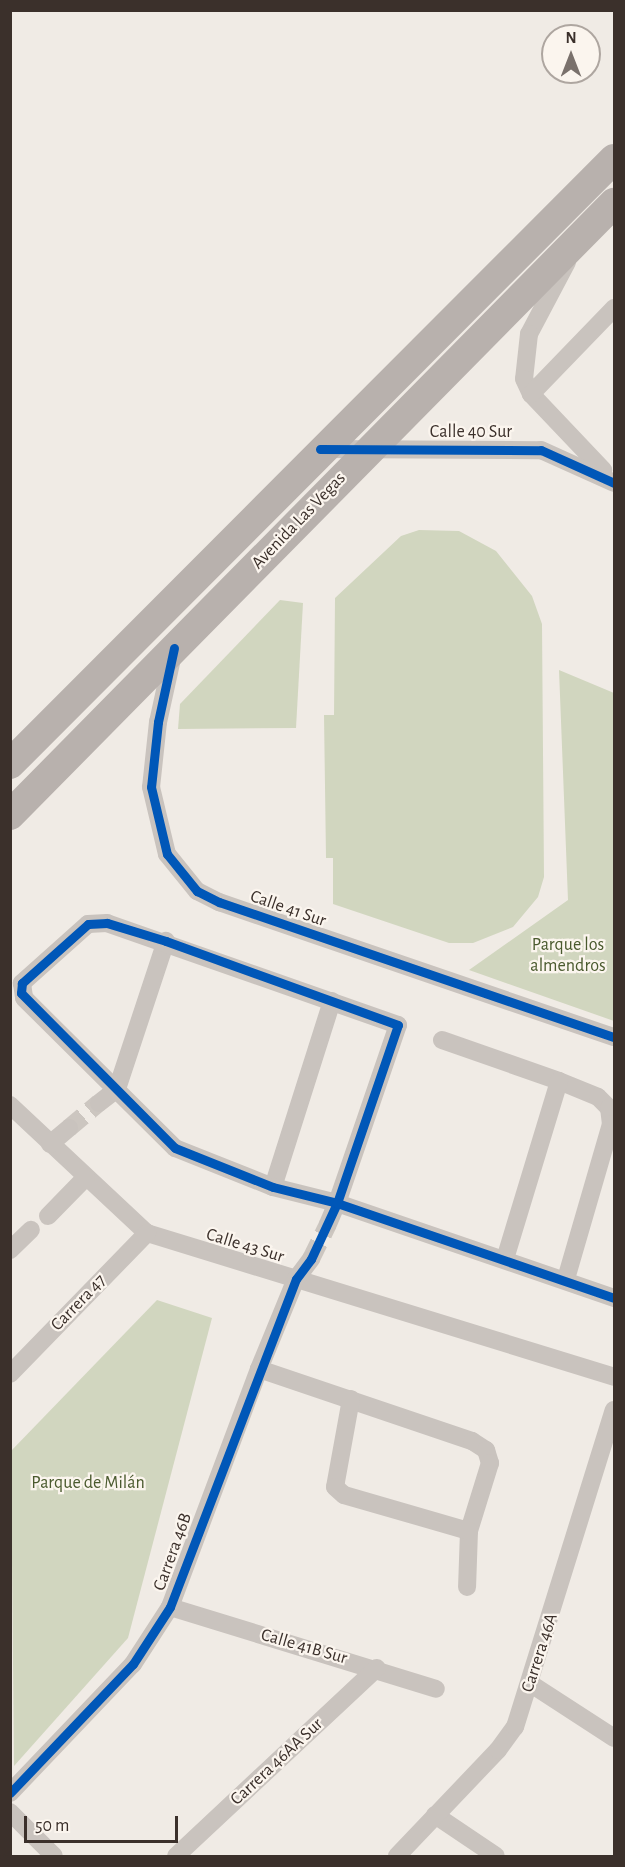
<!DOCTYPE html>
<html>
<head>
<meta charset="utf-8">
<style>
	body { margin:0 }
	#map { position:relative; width:625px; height:1867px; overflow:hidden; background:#f0ebe5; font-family:"Alegreya Sans",sans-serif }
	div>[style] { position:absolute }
	.green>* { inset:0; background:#d1d6bf }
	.street-tunnel>* { height:18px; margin-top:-9px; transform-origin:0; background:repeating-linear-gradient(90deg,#ccc6c0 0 18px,transparent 0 27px) }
	.street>* { height:18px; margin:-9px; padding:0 9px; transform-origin:9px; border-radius:9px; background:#c9c3be }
	.primary>* { height:30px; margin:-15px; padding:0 15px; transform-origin:15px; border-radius:15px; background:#b8b1ad }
	.cycleway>* { height:9px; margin:-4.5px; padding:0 4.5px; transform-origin:4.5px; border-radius:4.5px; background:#0057b8 }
	span { translate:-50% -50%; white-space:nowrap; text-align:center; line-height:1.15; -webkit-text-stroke:4.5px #fbf5ee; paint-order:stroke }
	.street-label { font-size:18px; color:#3b302b }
	.park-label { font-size:18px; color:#4a5a2e }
	.frame { position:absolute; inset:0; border:12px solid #3b302b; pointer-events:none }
	.north { position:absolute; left:541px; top:24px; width:60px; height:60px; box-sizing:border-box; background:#fbf5ee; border:2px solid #aea6a0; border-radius:50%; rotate:0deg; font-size:16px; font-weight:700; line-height:24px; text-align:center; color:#3b302b }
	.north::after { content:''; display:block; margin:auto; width:21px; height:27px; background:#7a716c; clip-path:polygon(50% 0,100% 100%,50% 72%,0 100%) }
	.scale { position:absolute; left:24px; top:1816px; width:154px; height:27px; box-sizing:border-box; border:3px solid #3b302b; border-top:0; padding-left:8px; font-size:18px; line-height:21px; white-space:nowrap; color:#3b302b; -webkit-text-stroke:4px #fbf5ee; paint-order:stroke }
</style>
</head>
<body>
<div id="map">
	<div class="green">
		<i style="clip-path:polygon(419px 530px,459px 531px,496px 551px,532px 596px,542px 624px,544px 877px,538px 897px,513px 927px,473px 943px,449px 943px,333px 904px,333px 858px,326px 858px,324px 715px,334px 715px,335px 598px,401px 536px)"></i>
		<i style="clip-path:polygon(280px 600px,303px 603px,296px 728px,178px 729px,180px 704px)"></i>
		<i style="clip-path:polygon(559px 670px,614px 693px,614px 1021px,469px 970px,568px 900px)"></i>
		<i style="clip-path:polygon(157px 1300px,212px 1318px,128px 1638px,14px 1766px,11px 1451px)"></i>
	</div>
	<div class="street-tunnel">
		<i style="left:69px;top:1128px;width:39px;rotate:-40deg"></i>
		<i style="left:311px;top:1259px;width:39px;rotate:-64deg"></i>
	</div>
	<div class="street">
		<i style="left:567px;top:262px;width:81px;rotate:117.8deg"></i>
		<i style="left:529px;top:334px;width:45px;rotate:96.3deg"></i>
		<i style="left:524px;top:379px;width:17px;rotate:65deg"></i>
		<i style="left:531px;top:394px;width:105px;rotate:46.5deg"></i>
		<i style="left:531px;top:394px;width:120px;rotate:-46deg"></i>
		<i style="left:322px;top:449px;width:219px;rotate:0.3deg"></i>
		<i style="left:541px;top:450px;width:80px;rotate:24.3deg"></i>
		<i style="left:173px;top:654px;width:70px;rotate:102.4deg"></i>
		<i style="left:158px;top:722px;width:65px;rotate:96.1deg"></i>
		<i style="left:151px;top:787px;width:69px;rotate:76.6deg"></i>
		<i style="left:167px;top:854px;width:48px;rotate:51deg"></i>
		<i style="left:197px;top:891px;width:25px;rotate:27deg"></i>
		<i style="left:219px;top:902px;width:417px;rotate:18.9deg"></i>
		<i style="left:442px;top:1040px;width:124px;rotate:19.3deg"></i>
		<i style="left:559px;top:1081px;width:42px;rotate:22.3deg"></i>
		<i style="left:598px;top:1097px;width:16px;rotate:45deg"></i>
		<i style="left:609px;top:1108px;width:16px;rotate:83deg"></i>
		<i style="left:611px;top:1124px;width:161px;rotate:106.2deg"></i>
		<i style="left:99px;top:1103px;width:23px;rotate:-38deg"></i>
		<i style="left:117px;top:1089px;width:156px;rotate:-71.7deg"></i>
		<i style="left:10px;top:1105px;width:187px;rotate:43.1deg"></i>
		<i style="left:147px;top:1233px;width:489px;rotate:17.1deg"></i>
		<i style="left:50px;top:1144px;width:25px;rotate:-40deg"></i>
		<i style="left:273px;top:1187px;width:195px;rotate:-72.4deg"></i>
		<i style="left:48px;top:1216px;width:54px;rotate:-45.7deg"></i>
		<i style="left:328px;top:1224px;width:23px;rotate:-67deg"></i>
		<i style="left:337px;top:1203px;width:188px;rotate:-71.1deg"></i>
		<i style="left:398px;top:1025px;width:308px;rotate:-160.7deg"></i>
		<i style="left:107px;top:923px;width:19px;rotate:177deg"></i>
		<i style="left:88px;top:924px;width:89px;rotate:138.2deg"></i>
		<i style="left:22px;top:983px;width:15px;rotate:82deg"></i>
		<i style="left:24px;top:998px;width:213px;rotate:44.8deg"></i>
		<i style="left:175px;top:1148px;width:105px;rotate:21.7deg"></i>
		<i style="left:273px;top:1187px;width:66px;rotate:14deg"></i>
		<i style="left:337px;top:1203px;width:293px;rotate:18.9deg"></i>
		<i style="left:10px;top:1250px;width:29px;rotate:-44deg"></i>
		<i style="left:505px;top:1259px;width:186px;rotate:-73.1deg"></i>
		<i style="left:259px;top:1369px;width:225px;rotate:18.7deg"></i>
		<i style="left:472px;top:1441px;width:17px;rotate:33deg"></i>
		<i style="left:486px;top:1450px;width:14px;rotate:73deg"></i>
		<i style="left:490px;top:1463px;width:71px;rotate:107.2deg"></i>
		<i style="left:469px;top:1531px;width:56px;rotate:92deg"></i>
		<i style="left:10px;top:1374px;width:197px;rotate:-45.8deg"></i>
		<i style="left:351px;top:1399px;width:89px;rotate:100.3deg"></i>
		<i style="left:335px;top:1487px;width:12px;rotate:42deg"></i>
		<i style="left:344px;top:1495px;width:130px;rotate:16.1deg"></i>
		<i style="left:170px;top:1607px;width:278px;rotate:17.1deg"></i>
		<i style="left:531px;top:1684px;width:99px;rotate:33deg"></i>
		<i style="left:10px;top:1793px;width:178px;rotate:-46.4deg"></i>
		<i style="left:133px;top:1664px;width:68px;rotate:-57deg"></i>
		<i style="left:170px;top:1607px;width:254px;rotate:-69.5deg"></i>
		<i style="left:259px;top:1369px;width:97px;rotate:-67.7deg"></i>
		<i style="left:296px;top:1279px;width:25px;rotate:-53deg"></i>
		<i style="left:10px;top:1812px;width:62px;rotate:45deg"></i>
		<i style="left:435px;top:1815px;width:73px;rotate:33.9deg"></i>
		<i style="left:176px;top:1856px;width:275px;rotate:-43.1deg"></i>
		<i style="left:397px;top:1856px;width:146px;rotate:-46.4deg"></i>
		<i style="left:498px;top:1750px;width:29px;rotate:-54deg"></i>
		<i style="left:515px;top:1727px;width:332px;rotate:-72.7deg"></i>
	</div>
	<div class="primary">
		<i style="left:10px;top:764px;width:855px;rotate:-45.05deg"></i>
		<i style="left:10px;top:815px;width:860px;rotate:-45.38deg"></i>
	</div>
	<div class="cycleway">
		<i style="left:320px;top:449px;width:221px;rotate:0.3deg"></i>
		<i style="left:541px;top:450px;width:80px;rotate:24.3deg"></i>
		<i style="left:174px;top:648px;width:76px;rotate:102.2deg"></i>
		<i style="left:158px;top:722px;width:65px;rotate:96.1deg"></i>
		<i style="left:151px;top:787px;width:69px;rotate:76.6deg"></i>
		<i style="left:167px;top:854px;width:48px;rotate:51deg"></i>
		<i style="left:197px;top:891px;width:25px;rotate:27deg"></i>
		<i style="left:219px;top:902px;width:417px;rotate:18.9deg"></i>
		<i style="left:10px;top:1793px;width:178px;rotate:-46.4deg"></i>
		<i style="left:133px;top:1664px;width:68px;rotate:-57deg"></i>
		<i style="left:170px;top:1607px;width:351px;rotate:-69deg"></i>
		<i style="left:296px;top:1279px;width:25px;rotate:-53deg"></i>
		<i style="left:311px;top:1259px;width:62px;rotate:-65.1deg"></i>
		<i style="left:337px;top:1203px;width:188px;rotate:-71.1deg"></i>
		<i style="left:398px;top:1025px;width:247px;rotate:-160.1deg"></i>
		<i style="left:166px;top:941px;width:62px;rotate:-163deg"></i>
		<i style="left:107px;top:923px;width:19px;rotate:177deg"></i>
		<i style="left:88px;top:924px;width:89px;rotate:138.2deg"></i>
		<i style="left:22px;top:983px;width:10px;rotate:96deg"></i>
		<i style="left:21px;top:993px;width:218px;rotate:45.2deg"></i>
		<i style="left:175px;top:1148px;width:105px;rotate:21.7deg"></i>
		<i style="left:273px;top:1187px;width:66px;rotate:14deg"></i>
		<i style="left:337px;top:1203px;width:293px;rotate:18.9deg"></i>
	</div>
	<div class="street-label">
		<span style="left:471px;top:432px">Calle 40 Sur</span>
		<span style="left:299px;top:521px;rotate:-46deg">Avenida Las Vegas</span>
		<span style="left:288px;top:909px;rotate:19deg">Calle 41 Sur</span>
		<span style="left:245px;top:1246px;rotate:17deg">Calle 43 Sur</span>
		<span style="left:79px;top:1303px;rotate:-46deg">Carrera 47</span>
		<span style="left:173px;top:1552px;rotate:-70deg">Carrera 46B</span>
		<span style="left:304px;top:1647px;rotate:16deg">Calle 41B Sur</span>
		<span style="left:540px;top:1653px;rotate:-72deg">Carrera 46A</span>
		<span style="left:277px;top:1762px;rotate:-43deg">Carrera 46AA Sur</span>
	</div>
	<div class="park-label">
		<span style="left:568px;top:956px">Parque los<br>almendros</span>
		<span style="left:88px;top:1483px">Parque de Milán</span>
	</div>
	<div class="frame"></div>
	<div class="north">N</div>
	<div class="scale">50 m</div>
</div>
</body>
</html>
